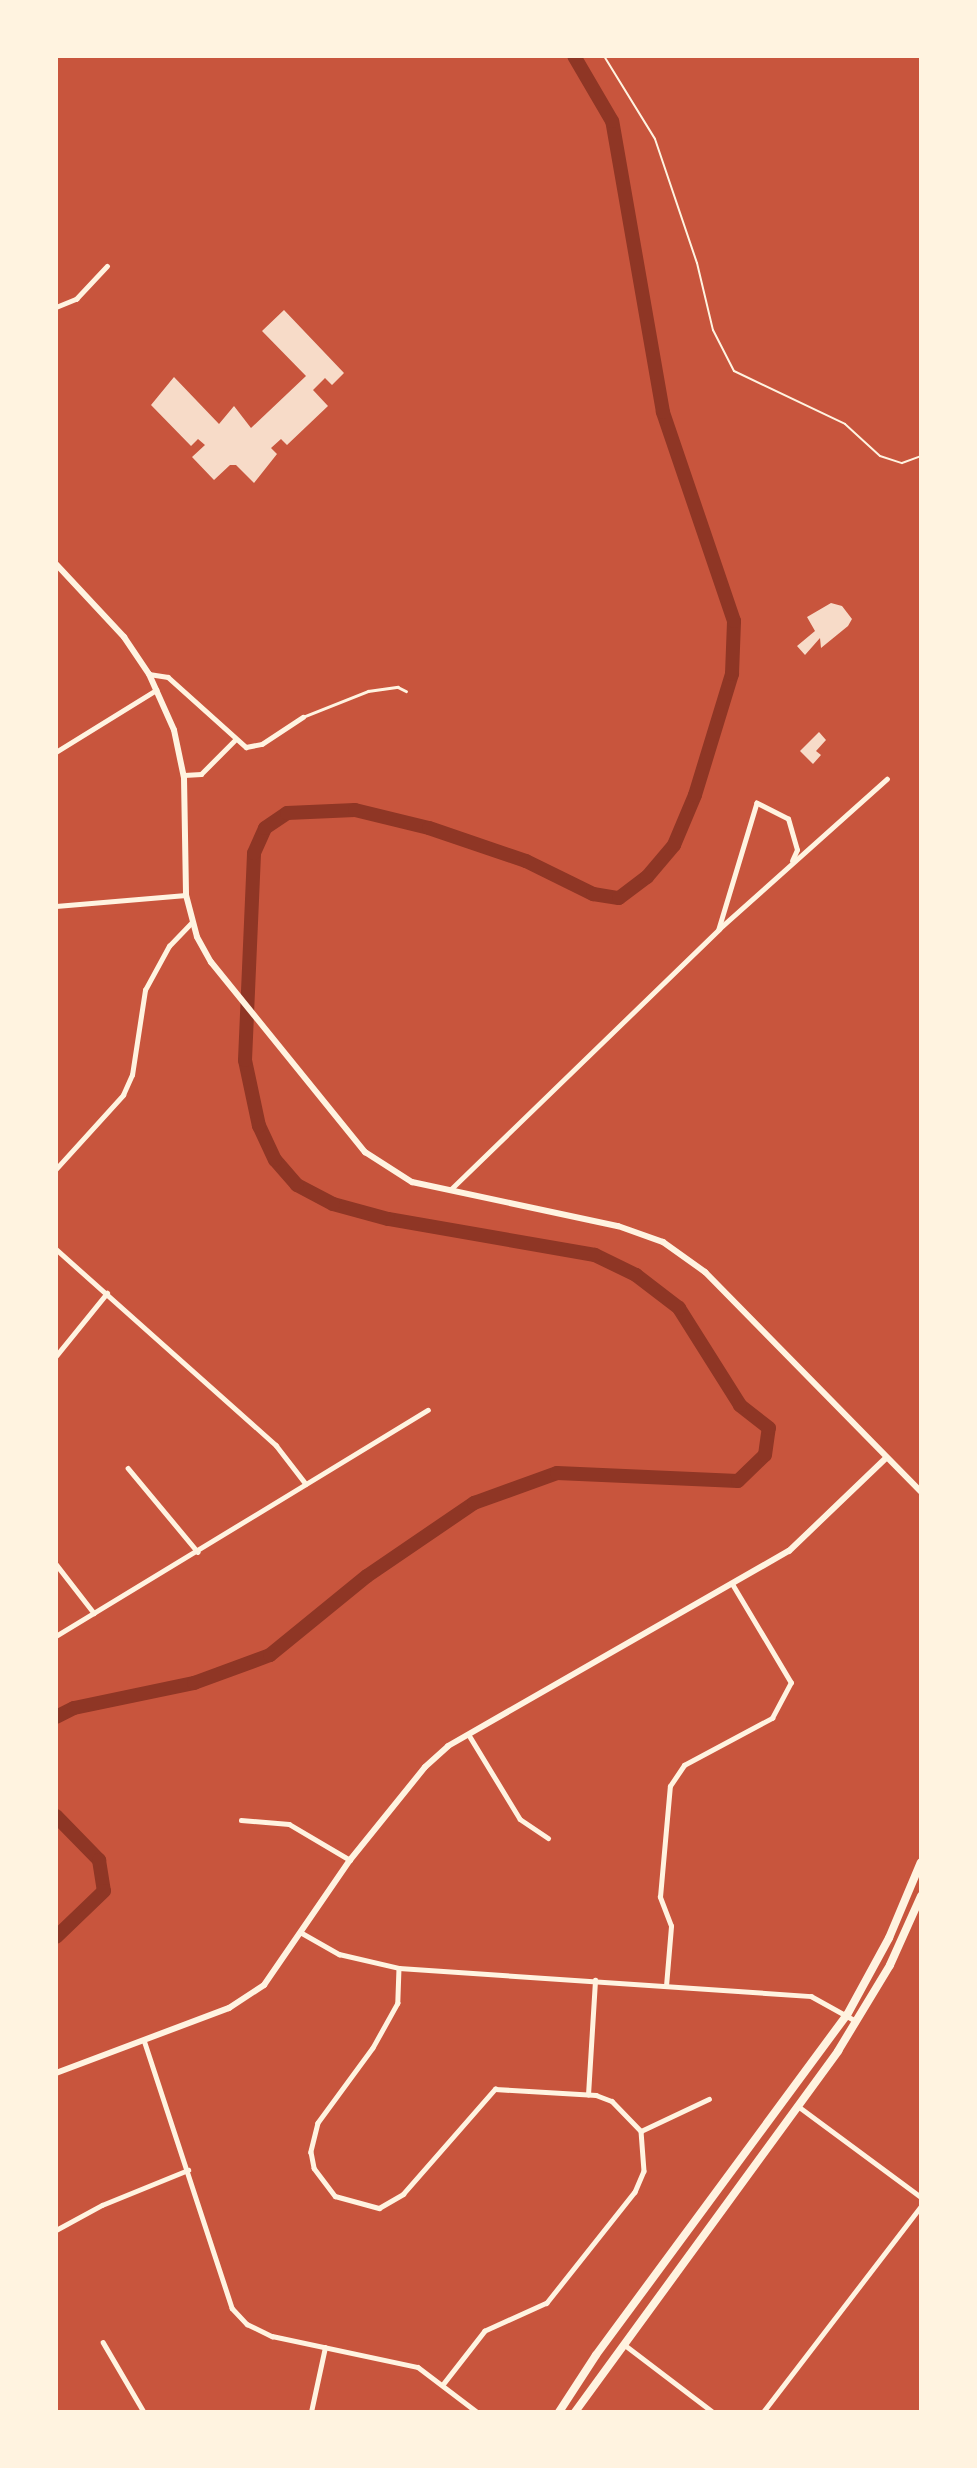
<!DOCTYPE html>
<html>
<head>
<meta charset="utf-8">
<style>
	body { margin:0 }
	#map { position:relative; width:977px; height:2468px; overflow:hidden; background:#c8553d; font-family:"Roboto Serif",serif }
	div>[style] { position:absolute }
	.river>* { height:14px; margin:-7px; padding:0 7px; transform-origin:7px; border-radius:7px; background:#8f3625 }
	.building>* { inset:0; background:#f7dbc8 }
	.path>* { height:2px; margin:-1px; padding:0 1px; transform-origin:1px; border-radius:1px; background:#fff3e0 }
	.service>* { height:2.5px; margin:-1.25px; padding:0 1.25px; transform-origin:1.25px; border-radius:1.25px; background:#fff3e0 }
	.minor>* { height:4.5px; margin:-2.25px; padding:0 2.25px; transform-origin:2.25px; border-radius:2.25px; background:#fff3e0 }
	.tertiary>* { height:6px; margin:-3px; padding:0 3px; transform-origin:3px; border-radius:3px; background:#fff3e0 }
	.primary>* { height:8px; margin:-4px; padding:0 4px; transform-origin:4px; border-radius:4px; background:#fff3e0 }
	span { translate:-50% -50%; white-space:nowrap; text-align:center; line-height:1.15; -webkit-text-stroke:6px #fff3e0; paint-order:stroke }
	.frame { position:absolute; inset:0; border:58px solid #fff3e0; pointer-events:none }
</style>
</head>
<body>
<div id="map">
	<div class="river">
		<i style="left:56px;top:1717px;width:20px;rotate:-27deg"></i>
		<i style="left:74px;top:1708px;width:123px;rotate:-11.8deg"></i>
		<i style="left:194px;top:1683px;width:81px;rotate:-20.2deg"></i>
		<i style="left:270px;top:1655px;width:125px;rotate:-39.2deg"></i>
		<i style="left:367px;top:1576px;width:130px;rotate:-34.3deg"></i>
		<i style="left:474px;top:1503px;width:88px;rotate:-19.9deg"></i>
		<i style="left:557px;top:1473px;width:181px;rotate:2.5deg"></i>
		<i style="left:738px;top:1481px;width:37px;rotate:-44deg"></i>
		<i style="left:765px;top:1455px;width:27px;rotate:-82deg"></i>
		<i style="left:769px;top:1428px;width:37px;rotate:-142deg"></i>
		<i style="left:740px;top:1405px;width:115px;rotate:-122.2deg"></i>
		<i style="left:679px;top:1308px;width:54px;rotate:-142.5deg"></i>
		<i style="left:636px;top:1275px;width:46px;rotate:-154deg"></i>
		<i style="left:595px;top:1255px;width:210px;rotate:-170.1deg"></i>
		<i style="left:388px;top:1219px;width:57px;rotate:-164.7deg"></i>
		<i style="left:333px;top:1204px;width:41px;rotate:-152.2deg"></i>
		<i style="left:297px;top:1185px;width:33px;rotate:-131deg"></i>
		<i style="left:275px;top:1160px;width:38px;rotate:-115deg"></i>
		<i style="left:259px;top:1126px;width:67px;rotate:-102deg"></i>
		<i style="left:245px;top:1060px;width:207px;rotate:-87.5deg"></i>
		<i style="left:254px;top:853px;width:27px;rotate:-66deg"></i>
		<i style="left:265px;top:828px;width:27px;rotate:-34deg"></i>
		<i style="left:287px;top:813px;width:68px;rotate:-2.5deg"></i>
		<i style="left:355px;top:810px;width:76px;rotate:13.7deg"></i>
		<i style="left:429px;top:828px;width:102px;rotate:18.8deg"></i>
		<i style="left:526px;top:861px;width:75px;rotate:26.2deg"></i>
		<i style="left:593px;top:894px;width:26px;rotate:9deg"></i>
		<i style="left:619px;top:898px;width:35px;rotate:-37deg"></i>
		<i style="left:647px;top:877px;width:42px;rotate:-49.8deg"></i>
		<i style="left:674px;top:845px;width:54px;rotate:-67.2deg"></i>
		<i style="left:695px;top:795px;width:127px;rotate:-73deg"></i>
		<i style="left:732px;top:674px;width:53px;rotate:-87.8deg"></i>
		<i style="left:734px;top:621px;width:221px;rotate:-108.8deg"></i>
		<i style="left:663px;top:412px;width:295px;rotate:-99.9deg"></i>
		<i style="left:612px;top:121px;width:75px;rotate:-120.3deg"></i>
		<i style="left:56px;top:1816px;width:62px;rotate:45.7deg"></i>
		<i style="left:99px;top:1860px;width:31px;rotate:81deg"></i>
		<i style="left:104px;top:1891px;width:66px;rotate:136.2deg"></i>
	</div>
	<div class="building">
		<i style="clip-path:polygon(284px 310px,344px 373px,332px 385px,325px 378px,313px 390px,328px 406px,287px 445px,281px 439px,271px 448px,277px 454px,254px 483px,236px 465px,230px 465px,214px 480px,192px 457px,205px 445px,198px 439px,191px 446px,151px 405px,174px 377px,219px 424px,234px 406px,251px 428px,306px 376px,262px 331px)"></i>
		<i style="clip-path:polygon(831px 603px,842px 606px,852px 619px,848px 626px,821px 648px,820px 638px,805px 655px,797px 646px,815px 631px,807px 617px)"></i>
		<i style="clip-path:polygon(819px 732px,826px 740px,816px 751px,821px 755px,813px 764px,800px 751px)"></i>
	</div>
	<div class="path">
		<i style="left:604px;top:56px;width:97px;rotate:58.4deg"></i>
		<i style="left:655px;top:139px;width:131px;rotate:71.3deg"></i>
		<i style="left:697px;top:263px;width:69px;rotate:76.6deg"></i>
		<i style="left:713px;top:330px;width:46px;rotate:62.9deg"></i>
		<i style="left:734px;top:371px;width:123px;rotate:25.5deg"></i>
		<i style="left:845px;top:424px;width:47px;rotate:42.4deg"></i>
		<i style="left:880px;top:456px;width:23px;rotate:18deg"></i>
		<i style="left:902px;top:463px;width:20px;rotate:-20deg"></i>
	</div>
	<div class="service">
		<i style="left:303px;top:717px;width:70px;rotate:-21.8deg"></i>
		<i style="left:368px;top:691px;width:30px;rotate:-8deg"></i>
		<i style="left:398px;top:687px;width:9px;rotate:27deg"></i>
	</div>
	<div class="minor">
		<i style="left:56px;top:307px;width:22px;rotate:-22deg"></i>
		<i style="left:76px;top:299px;width:45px;rotate:-46.8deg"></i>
		<i style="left:149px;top:674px;width:19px;rotate:9deg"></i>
		<i style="left:168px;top:677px;width:105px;rotate:41.9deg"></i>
		<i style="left:246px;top:747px;width:16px;rotate:-11deg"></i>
		<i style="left:262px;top:744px;width:49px;rotate:-33.4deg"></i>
		<i style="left:56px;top:752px;width:118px;rotate:-31.8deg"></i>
		<i style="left:184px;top:775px;width:17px;rotate:-3deg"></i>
		<i style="left:201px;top:774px;width:47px;rotate:-45deg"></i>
		<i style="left:792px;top:861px;width:12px;rotate:-66deg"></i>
		<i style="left:797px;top:850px;width:32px;rotate:-106deg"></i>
		<i style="left:788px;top:819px;width:35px;rotate:-153deg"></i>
		<i style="left:757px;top:803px;width:132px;rotate:106.8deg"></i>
		<i style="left:719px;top:929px;width:225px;rotate:-41.8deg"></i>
		<i style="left:56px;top:906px;width:130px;rotate:-4.8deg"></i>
		<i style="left:56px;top:1169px;width:100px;rotate:-47.8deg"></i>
		<i style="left:123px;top:1095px;width:22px;rotate:-66deg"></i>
		<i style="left:132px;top:1075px;width:86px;rotate:-81.3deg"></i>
		<i style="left:145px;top:990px;width:50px;rotate:-61.4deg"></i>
		<i style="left:169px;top:946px;width:32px;rotate:-46deg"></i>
		<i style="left:450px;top:1190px;width:375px;rotate:-44.1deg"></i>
		<i style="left:56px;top:1249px;width:295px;rotate:41.7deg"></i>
		<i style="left:276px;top:1445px;width:49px;rotate:52.4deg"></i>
		<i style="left:56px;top:1356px;width:81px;rotate:-51deg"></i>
		<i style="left:128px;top:1468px;width:109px;rotate:50.2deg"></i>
		<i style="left:56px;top:1564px;width:62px;rotate:52.2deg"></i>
		<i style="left:56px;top:1636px;width:435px;rotate:-31.3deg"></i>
		<i style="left:469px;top:1735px;width:98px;rotate:58.7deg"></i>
		<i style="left:520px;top:1819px;width:34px;rotate:34deg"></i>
		<i style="left:241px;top:1820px;width:48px;rotate:4.8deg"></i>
		<i style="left:289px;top:1824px;width:71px;rotate:30.5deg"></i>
		<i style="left:302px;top:1933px;width:43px;rotate:29.6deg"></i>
		<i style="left:339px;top:1954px;width:62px;rotate:13.1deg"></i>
		<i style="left:399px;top:1968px;width:413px;rotate:3.9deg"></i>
		<i style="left:811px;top:1996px;width:51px;rotate:29.1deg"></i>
		<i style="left:399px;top:1968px;width:35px;rotate:92deg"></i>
		<i style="left:398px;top:2003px;width:51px;rotate:119.1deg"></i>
		<i style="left:373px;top:2048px;width:93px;rotate:126.3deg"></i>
		<i style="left:318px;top:2123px;width:30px;rotate:104deg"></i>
		<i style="left:311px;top:2152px;width:16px;rotate:79deg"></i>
		<i style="left:314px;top:2168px;width:35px;rotate:53deg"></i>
		<i style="left:335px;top:2196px;width:46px;rotate:15.3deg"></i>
		<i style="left:379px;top:2208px;width:28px;rotate:-30deg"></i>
		<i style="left:403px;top:2194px;width:140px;rotate:-48.8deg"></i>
		<i style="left:495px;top:2089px;width:101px;rotate:3.4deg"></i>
		<i style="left:596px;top:2095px;width:17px;rotate:21deg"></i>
		<i style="left:612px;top:2101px;width:42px;rotate:46deg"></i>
		<i style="left:641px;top:2131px;width:40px;rotate:85.7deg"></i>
		<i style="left:644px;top:2171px;width:23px;rotate:113deg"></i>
		<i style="left:635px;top:2192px;width:142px;rotate:128.4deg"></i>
		<i style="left:547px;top:2303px;width:68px;rotate:155.7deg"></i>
		<i style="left:485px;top:2331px;width:68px;rotate:127.9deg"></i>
		<i style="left:666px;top:1986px;width:60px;rotate:-85.2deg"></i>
		<i style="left:671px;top:1926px;width:31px;rotate:-111deg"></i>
		<i style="left:660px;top:1897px;width:111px;rotate:-84.9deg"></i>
		<i style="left:670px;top:1786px;width:25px;rotate:-56deg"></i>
		<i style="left:684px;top:1765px;width:100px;rotate:-28.1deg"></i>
		<i style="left:772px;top:1718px;width:40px;rotate:-62deg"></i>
		<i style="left:791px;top:1683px;width:115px;rotate:-120.8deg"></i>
		<i style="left:144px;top:2040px;width:282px;rotate:71.8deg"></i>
		<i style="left:232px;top:2308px;width:22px;rotate:47deg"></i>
		<i style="left:247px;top:2324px;width:28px;rotate:26deg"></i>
		<i style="left:272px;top:2336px;width:149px;rotate:12deg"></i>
		<i style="left:418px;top:2367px;width:74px;rotate:37.3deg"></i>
		<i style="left:588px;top:2095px;width:115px;rotate:-86.5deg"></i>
		<i style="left:798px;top:2106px;width:153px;rotate:36.5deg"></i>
		<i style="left:641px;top:2131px;width:75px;rotate:-25.2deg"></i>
		<i style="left:56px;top:2230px;width:52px;rotate:-28.5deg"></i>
		<i style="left:102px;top:2205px;width:93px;rotate:-22.1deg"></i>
		<i style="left:103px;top:2342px;width:81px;rotate:59.6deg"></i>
		<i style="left:625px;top:2345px;width:111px;rotate:37.3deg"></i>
		<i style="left:311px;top:2412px;width:66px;rotate:-77.8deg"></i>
		<i style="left:763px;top:2412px;width:260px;rotate:-52.5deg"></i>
	</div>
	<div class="tertiary">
		<i style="left:56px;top:564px;width:100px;rotate:47deg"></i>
		<i style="left:124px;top:637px;width:45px;rotate:56deg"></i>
		<i style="left:149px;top:674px;width:61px;rotate:65.9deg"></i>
		<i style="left:174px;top:730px;width:49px;rotate:78.2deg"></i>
		<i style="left:184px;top:778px;width:117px;rotate:89deg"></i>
		<i style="left:186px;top:895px;width:43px;rotate:75.3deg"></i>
		<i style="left:197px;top:937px;width:29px;rotate:61deg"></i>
		<i style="left:211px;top:962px;width:245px;rotate:51deg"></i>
		<i style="left:365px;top:1152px;width:56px;rotate:32.6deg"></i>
		<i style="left:412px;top:1182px;width:211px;rotate:12.1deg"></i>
		<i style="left:618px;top:1226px;width:48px;rotate:19.6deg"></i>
		<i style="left:663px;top:1242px;width:52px;rotate:35.5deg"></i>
		<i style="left:705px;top:1272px;width:308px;rotate:45.5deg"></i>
		<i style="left:56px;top:2073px;width:185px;rotate:-20.6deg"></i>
		<i style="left:229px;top:2008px;width:42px;rotate:-33.3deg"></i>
		<i style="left:264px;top:1985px;width:152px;rotate:-55.5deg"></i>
		<i style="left:350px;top:1860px;width:119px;rotate:-51.1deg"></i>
		<i style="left:425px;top:1767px;width:31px;rotate:-42deg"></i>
		<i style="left:448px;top:1746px;width:393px;rotate:-29.8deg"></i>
		<i style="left:789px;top:1551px;width:134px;rotate:-43.8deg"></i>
	</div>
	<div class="primary">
		<i style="left:559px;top:2412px;width:68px;rotate:-57deg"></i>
		<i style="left:596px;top:2355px;width:423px;rotate:-53.6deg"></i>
		<i style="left:847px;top:2015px;width:88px;rotate:-61.4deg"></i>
		<i style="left:889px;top:1938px;width:82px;rotate:-67.2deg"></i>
		<i style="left:575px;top:2412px;width:447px;rotate:-53.9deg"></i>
		<i style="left:838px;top:2051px;width:100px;rotate:-58.8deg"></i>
		<i style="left:890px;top:1965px;width:76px;rotate:-65.8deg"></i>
	</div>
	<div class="frame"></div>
</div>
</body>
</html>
